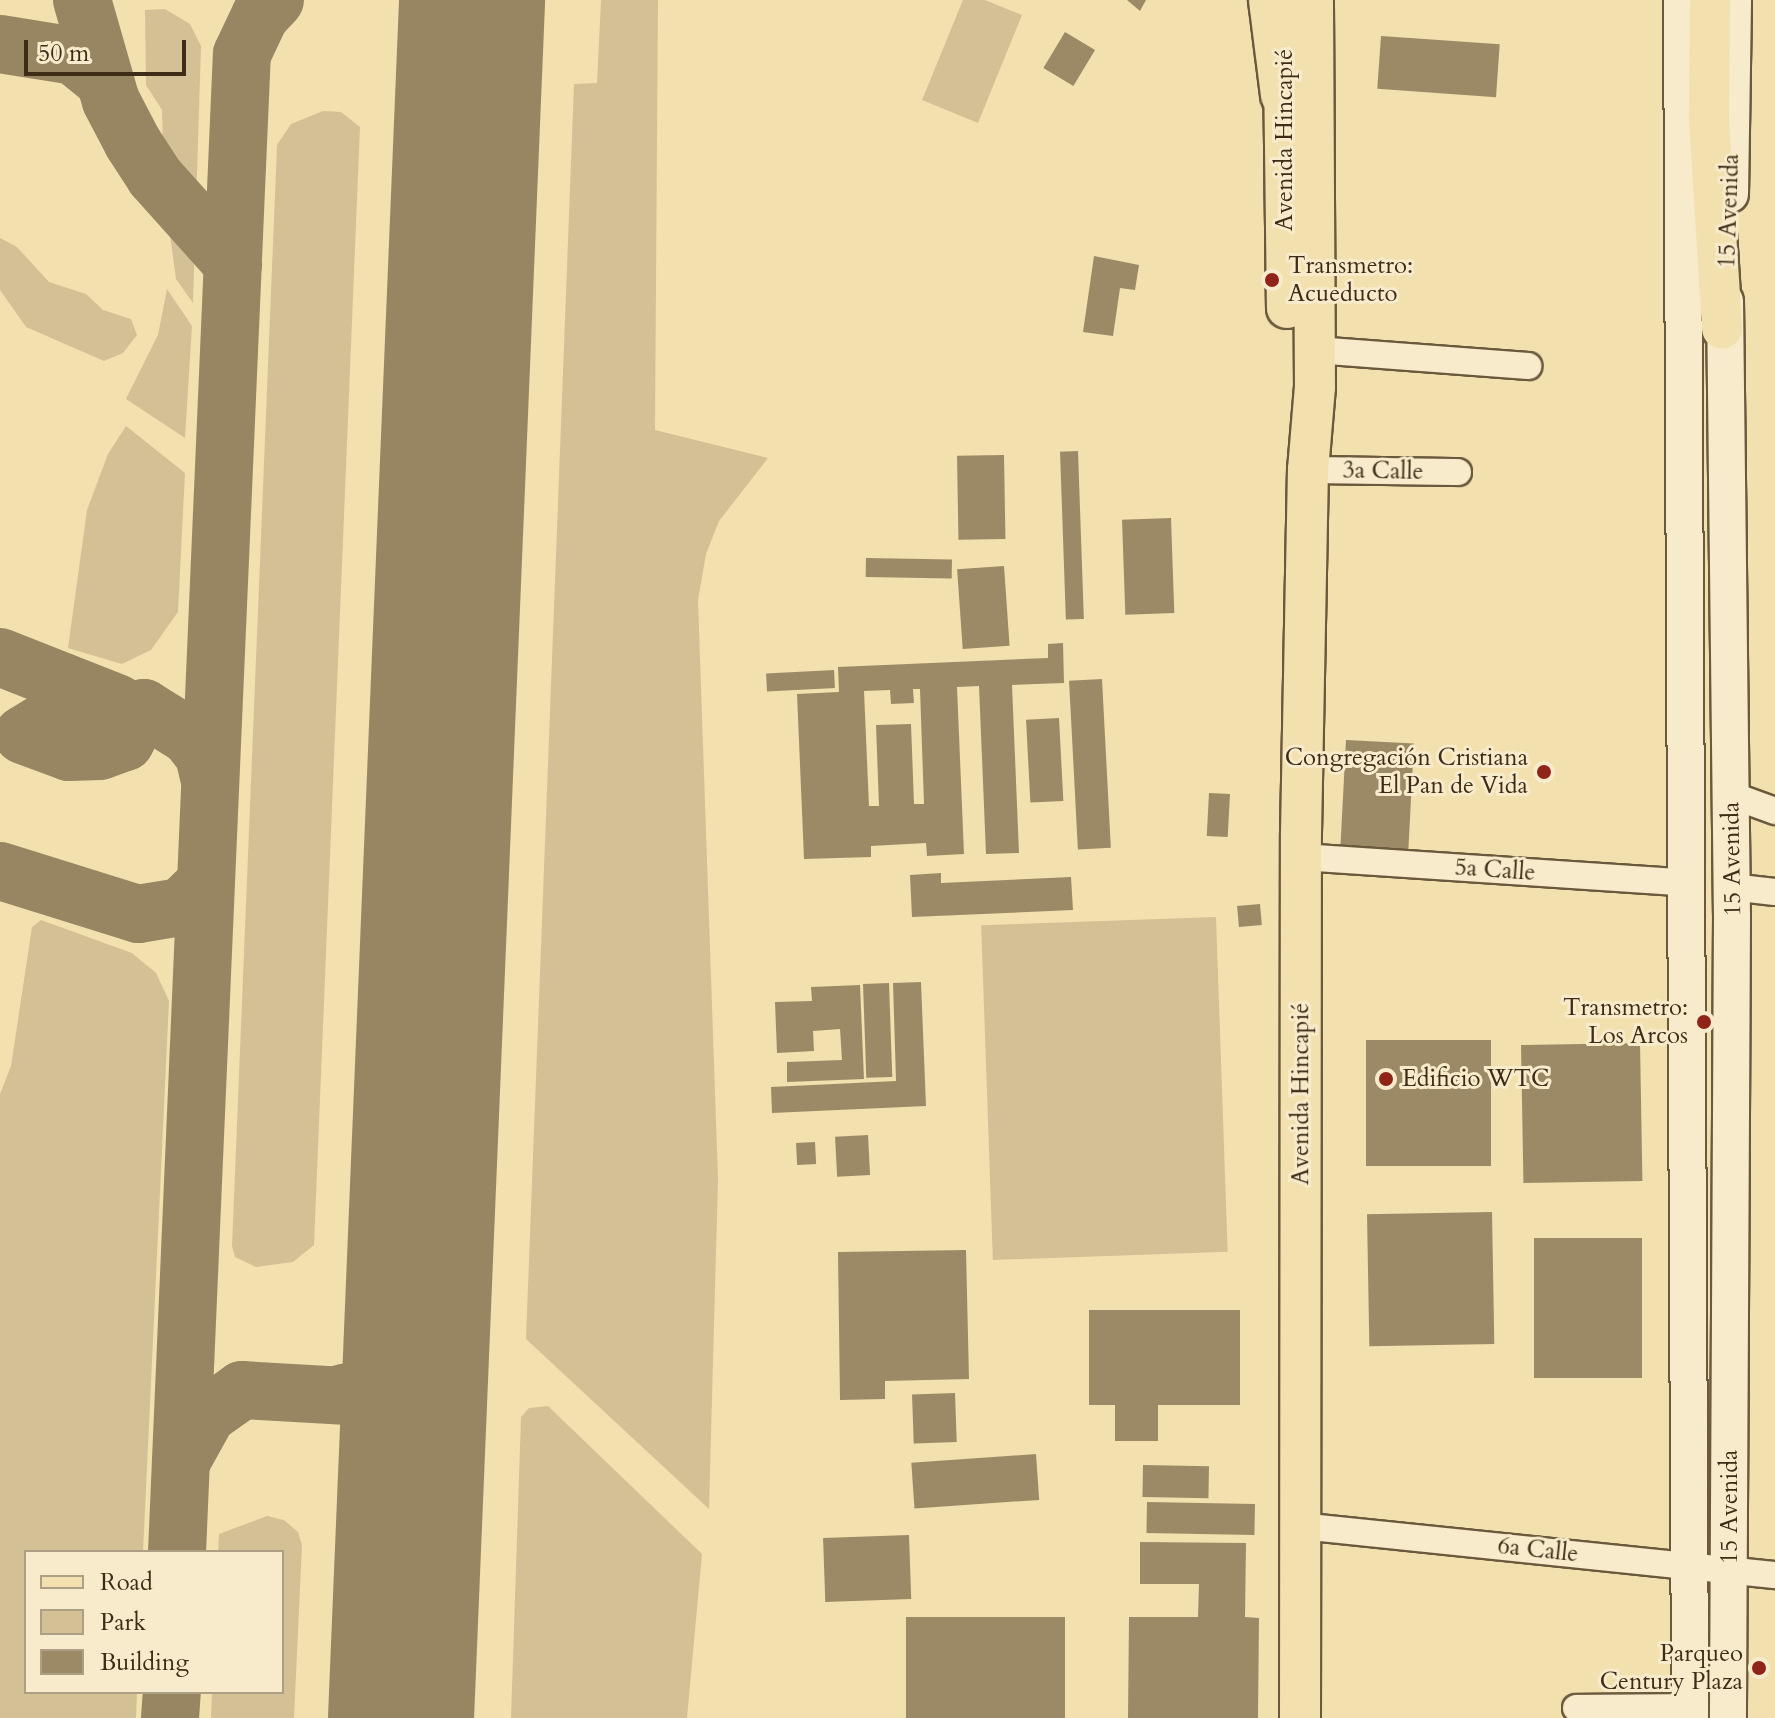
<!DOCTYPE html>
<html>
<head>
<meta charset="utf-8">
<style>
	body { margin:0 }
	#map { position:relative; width:1775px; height:1718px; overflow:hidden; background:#f2e0af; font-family:Cardo,serif }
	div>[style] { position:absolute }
	.green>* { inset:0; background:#d3c195; transform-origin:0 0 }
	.taxiway>* { height:58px; margin:-29px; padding:0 29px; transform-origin:29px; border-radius:29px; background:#988663 }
	.runway>* { height:146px; margin:-73px; padding:0 73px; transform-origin:73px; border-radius:73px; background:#988663 }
	.building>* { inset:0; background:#9c8a66; transform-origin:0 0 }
	.roads { filter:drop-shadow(2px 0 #6b593d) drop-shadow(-2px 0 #6b593d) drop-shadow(0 2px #6b593d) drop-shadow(0 -2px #6b593d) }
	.street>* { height:26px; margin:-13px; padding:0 13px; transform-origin:13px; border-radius:13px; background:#f7ebcb }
	.secondary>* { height:36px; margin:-18px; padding:0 18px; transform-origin:18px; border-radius:18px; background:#f7ebcb }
	.primary>* { height:40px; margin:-20px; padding:0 20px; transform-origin:20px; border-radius:20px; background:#f2e0af }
	.highway>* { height:44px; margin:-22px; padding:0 22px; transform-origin:22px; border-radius:22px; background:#f2e0af }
	.dots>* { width:22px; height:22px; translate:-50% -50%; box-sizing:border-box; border:4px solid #f7ebcb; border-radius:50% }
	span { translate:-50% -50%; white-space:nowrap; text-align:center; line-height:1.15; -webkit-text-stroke:6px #f7ebcb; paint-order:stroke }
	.street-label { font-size:24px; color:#3e2c17 }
	.poi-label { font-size:24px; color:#3e2c17 }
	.left { translate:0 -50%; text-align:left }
	.right { translate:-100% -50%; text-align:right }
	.legend { position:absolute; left:24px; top:1550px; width:260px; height:144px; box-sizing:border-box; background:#f7ebcb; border:2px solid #ad9f83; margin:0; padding:10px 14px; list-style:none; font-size:24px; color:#3e2c17 }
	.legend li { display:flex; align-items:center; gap:16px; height:40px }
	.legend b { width:40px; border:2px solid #ad9f83 }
	.scale { position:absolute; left:24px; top:40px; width:162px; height:36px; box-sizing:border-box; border:4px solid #3e2c17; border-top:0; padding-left:10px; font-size:24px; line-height:28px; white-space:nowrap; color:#3e2c17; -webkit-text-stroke:6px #f7ebcb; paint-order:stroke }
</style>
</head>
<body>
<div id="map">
	<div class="green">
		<i style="clip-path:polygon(601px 0,658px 0,655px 430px,768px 458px,719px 521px,706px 554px,698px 600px,718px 1179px,709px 1509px,526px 1339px,574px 84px,597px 83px)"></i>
		<i style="clip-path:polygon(963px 0,985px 0,1022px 15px,978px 123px,922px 100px)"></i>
		<i style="clip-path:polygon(165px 9px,190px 24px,201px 46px,193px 303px,176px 279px,164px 190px,162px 110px,146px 85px,145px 10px)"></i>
		<i style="clip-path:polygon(323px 111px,341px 112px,360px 127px,314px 1245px,293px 1262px,256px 1267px,235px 1257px,232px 1246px,277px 145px,291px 124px)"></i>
		<i style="clip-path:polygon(0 238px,17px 247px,49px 282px,86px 294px,103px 310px,131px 319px,137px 335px,123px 353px,104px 361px,26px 327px,0 290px)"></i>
		<i style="clip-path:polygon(167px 289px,192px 326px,185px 438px,126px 399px,158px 335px)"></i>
		<i style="clip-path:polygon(126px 426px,185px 473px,178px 612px,151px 650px,122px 664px,68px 648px,87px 510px,108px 454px)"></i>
		<i style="left:1216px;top:917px;width:335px;height:235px;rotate:88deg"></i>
		<i style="clip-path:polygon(41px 920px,132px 953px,156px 973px,169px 1001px,143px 1552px,26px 1552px,26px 1692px,137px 1692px,136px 1718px,0 1718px,0 1094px,11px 1066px,32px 927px)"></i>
		<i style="clip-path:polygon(548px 1406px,702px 1554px,687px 1718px,511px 1718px,521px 1417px,529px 1408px)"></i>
		<i style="clip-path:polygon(267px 1516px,284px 1520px,298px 1532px,302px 1545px,294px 1718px,211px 1718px,212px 1692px,282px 1692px,282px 1552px,218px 1552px,219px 1534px)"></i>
	</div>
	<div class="taxiway">
		<i style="left:82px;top:0;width:105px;rotate:74deg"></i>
		<i style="left:111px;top:101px;width:47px;rotate:62.4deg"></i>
		<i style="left:133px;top:143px;width:40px;rotate:57.1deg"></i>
		<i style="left:155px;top:177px;width:117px;rotate:48.1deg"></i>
		<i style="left:452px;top:0;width:35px;rotate:57deg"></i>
		<i style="left:0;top:44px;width:75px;rotate:9.2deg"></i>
		<i style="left:74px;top:56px;width:38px;rotate:39deg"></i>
		<i style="left:0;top:657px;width:126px;rotate:21.5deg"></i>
		<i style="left:103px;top:701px;width:31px;rotate:173deg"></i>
		<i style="left:72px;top:705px;width:57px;rotate:148.5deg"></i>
		<i style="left:23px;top:735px;width:49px;rotate:20.3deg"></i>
		<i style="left:69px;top:752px;width:31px;rotate:-2deg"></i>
		<i style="left:100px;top:751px;width:27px;rotate:-20deg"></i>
		<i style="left:125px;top:742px;width:39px;rotate:-61deg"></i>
		<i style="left:144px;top:708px;width:53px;rotate:31.9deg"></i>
		<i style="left:189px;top:736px;width:24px;rotate:52deg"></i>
		<i style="left:204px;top:755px;width:23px;rotate:77deg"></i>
		<i style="left:0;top:871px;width:145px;rotate:17.3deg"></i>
		<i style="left:138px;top:914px;width:44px;rotate:-9.2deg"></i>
		<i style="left:181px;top:907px;width:33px;rotate:-44deg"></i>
		<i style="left:343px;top:1393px;width:46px;rotate:-10.1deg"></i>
		<i style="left:388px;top:1385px;width:34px;rotate:-34deg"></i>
		<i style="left:181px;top:1462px;width:54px;rotate:-61deg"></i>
		<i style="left:207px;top:1415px;width:43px;rotate:-35.5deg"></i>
		<i style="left:242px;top:1390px;width:120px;rotate:3.3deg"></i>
		<i style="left:362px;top:1397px;width:36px;rotate:21deg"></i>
		<i style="left:396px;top:1410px;width:25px;rotate:47deg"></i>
		<i style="left:177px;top:1552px;width:1499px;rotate:-87.52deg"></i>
		<i style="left:242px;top:54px;width:42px;rotate:-64.7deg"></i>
		<i style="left:260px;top:16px;width:22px;rotate:-47deg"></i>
		<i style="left:170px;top:1718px;width:26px;rotate:-86deg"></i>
	</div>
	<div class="runway">
		<i style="left:401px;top:1718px;width:1719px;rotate:-87.63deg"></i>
	</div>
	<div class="building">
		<i style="clip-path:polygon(1127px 0,1146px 0,1140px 11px)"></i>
		<i style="left:1065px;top:32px;width:35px;height:42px;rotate:31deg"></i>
		<i style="left:1381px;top:36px;width:119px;height:53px;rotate:4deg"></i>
		<i style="clip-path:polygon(1094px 256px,1139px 265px,1135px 290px,1120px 288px,1113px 336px,1083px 332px)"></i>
		<i style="left:1078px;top:451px;width:168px;height:18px;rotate:88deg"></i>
		<i style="left:1004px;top:455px;width:84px;height:47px;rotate:89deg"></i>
		<i style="left:1171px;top:518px;width:95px;height:49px;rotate:88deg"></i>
		<i style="left:866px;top:558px;width:86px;height:19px;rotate:1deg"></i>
		<i style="left:1004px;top:566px;width:80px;height:47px;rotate:86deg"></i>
		<i style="clip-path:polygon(evenodd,1063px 643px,1064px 683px,1012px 685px,1019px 853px,986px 854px,979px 686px,957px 687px,964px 854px,927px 856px,926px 843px,871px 846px,871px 857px,804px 859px,797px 694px,839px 692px,838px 667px,1048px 658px,1048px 644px,1063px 643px,913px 689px,920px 689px,924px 804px,914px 804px,911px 724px,876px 725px,879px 806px,869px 806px,864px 691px,890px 690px,891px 704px,914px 703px,913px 689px)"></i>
		<i style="left:834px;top:670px;width:18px;height:68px;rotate:87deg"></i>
		<i style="left:1102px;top:679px;width:169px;height:33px;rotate:87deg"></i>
		<i style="left:1059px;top:718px;width:83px;height:33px;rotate:87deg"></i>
		<i style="left:1346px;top:740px;width:68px;height:108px;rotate:3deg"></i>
		<i style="left:1209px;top:793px;width:21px;height:43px;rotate:3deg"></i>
		<i style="clip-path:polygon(941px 873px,941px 883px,1071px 877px,1073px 910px,912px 917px,910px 875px)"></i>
		<i style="left:1260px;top:904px;width:21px;height:23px;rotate:85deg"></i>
		<i style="clip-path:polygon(921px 982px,926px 1106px,772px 1113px,771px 1087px,896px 1081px,893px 983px)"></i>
		<i style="left:889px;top:983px;width:94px;height:26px;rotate:88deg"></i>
		<i style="clip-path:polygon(860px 985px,864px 1079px,787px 1082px,787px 1062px,842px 1060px,840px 1029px,813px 1031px,814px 1051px,777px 1053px,775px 1002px,812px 1001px,811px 987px)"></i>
		<i style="left:1366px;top:1040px;width:125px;height:126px"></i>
		<i style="left:1640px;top:1043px;width:138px;height:119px;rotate:89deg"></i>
		<i style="left:868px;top:1135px;width:40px;height:33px;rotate:87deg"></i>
		<i style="left:815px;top:1142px;width:22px;height:19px;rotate:87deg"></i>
		<i style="left:1492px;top:1212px;width:132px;height:125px;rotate:89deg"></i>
		<i style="left:1642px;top:1238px;width:140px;height:108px;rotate:90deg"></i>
		<i style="clip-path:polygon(966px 1250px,969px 1379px,885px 1381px,885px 1399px,840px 1400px,838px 1252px)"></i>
		<i style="clip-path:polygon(1089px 1310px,1240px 1310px,1240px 1405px,1158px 1405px,1158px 1441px,1115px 1441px,1115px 1405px,1089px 1405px)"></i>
		<i style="left:955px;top:1393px;width:49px;height:43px;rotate:88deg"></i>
		<i style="left:1036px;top:1454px;width:46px;height:125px;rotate:86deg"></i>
		<i style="left:1143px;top:1465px;width:66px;height:32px;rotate:1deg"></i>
		<i style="left:1147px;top:1502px;width:108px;height:31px;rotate:1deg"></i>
		<i style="left:909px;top:1535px;width:64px;height:86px;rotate:88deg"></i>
		<i style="clip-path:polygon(1140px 1542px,1246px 1543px,1245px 1617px,1259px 1618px,1258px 1718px,1128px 1718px,1129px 1617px,1198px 1617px,1199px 1584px,1140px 1584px)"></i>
		<i style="left:906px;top:1617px;width:159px;height:101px"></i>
	</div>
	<div class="roads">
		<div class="street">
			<i style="left:1315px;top:350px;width:214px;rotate:4.3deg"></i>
			<i style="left:1308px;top:470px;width:150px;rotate:0.8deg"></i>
			<i style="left:1731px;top:795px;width:47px;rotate:20deg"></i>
			<i style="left:1301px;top:857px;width:388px;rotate:3.8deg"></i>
			<i style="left:1731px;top:887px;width:44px;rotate:6.5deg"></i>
			<i style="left:1300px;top:1526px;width:478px;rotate:5.9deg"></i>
			<i style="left:1576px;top:1708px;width:114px;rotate:-0.5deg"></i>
		</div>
		<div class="secondary">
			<i style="left:1682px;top:0;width:1718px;rotate:89.73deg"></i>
			<i style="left:1730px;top:194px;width:194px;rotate:-89.1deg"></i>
			<i style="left:1725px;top:301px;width:616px;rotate:89.35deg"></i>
			<i style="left:1732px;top:917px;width:801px;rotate:90.29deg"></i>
		</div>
		<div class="primary">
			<i style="left:1710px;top:0;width:121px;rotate:90.5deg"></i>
			<i style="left:1709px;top:121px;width:208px;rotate:86.4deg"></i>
			<i style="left:1284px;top:64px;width:244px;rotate:89.3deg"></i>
			<i style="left:1300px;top:1718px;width:885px;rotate:-89.94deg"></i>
			<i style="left:1301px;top:833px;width:363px;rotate:-88.9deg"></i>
			<i style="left:1308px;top:470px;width:83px;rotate:-85.2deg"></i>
			<i style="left:1315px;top:387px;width:387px;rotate:-90.3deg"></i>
		</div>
		<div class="highway">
			<i style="left:1271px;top:0;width:96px;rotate:82.8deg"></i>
		</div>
	</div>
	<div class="dots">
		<i style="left:1272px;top:280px;background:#8f2418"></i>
		<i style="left:1544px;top:772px;background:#8f2418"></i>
		<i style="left:1704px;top:1022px;background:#8f2418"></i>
		<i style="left:1386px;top:1079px;background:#8f2418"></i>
		<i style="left:1759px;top:1668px;background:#8f2418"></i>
	</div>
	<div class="street-label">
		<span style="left:1285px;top:140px;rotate:-90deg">Avenida Hincapié</span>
		<span style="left:1729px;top:211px;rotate:-88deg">15 Avenida</span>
		<span style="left:1383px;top:471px;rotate:1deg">3a Calle</span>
		<span style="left:1732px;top:859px;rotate:-91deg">15 Avenida</span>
		<span style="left:1495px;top:870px;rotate:4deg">5a Calle</span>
		<span style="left:1301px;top:1094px;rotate:-90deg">Avenida Hincapié</span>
		<span style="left:1730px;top:1507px;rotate:-90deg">15 Avenida</span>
		<span style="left:1538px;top:1550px;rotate:6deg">6a Calle</span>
	</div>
	<div class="poi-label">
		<span class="left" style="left:1288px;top:280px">Transmetro:<br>Acueducto</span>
		<span class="right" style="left:1528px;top:772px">Congregación Cristiana<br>El Pan de Vida</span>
		<span class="right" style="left:1688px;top:1022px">Transmetro:<br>Los Arcos</span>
		<span class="left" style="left:1402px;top:1079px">Edificio WTC</span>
		<span class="right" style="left:1743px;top:1668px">Parqueo<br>Century Plaza</span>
	</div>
	<ul class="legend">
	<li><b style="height:10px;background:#f2e0af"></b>Road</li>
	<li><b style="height:22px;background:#d3c195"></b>Park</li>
	<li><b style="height:22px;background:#9c8a66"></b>Building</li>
	</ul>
	<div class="scale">50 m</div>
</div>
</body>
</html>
